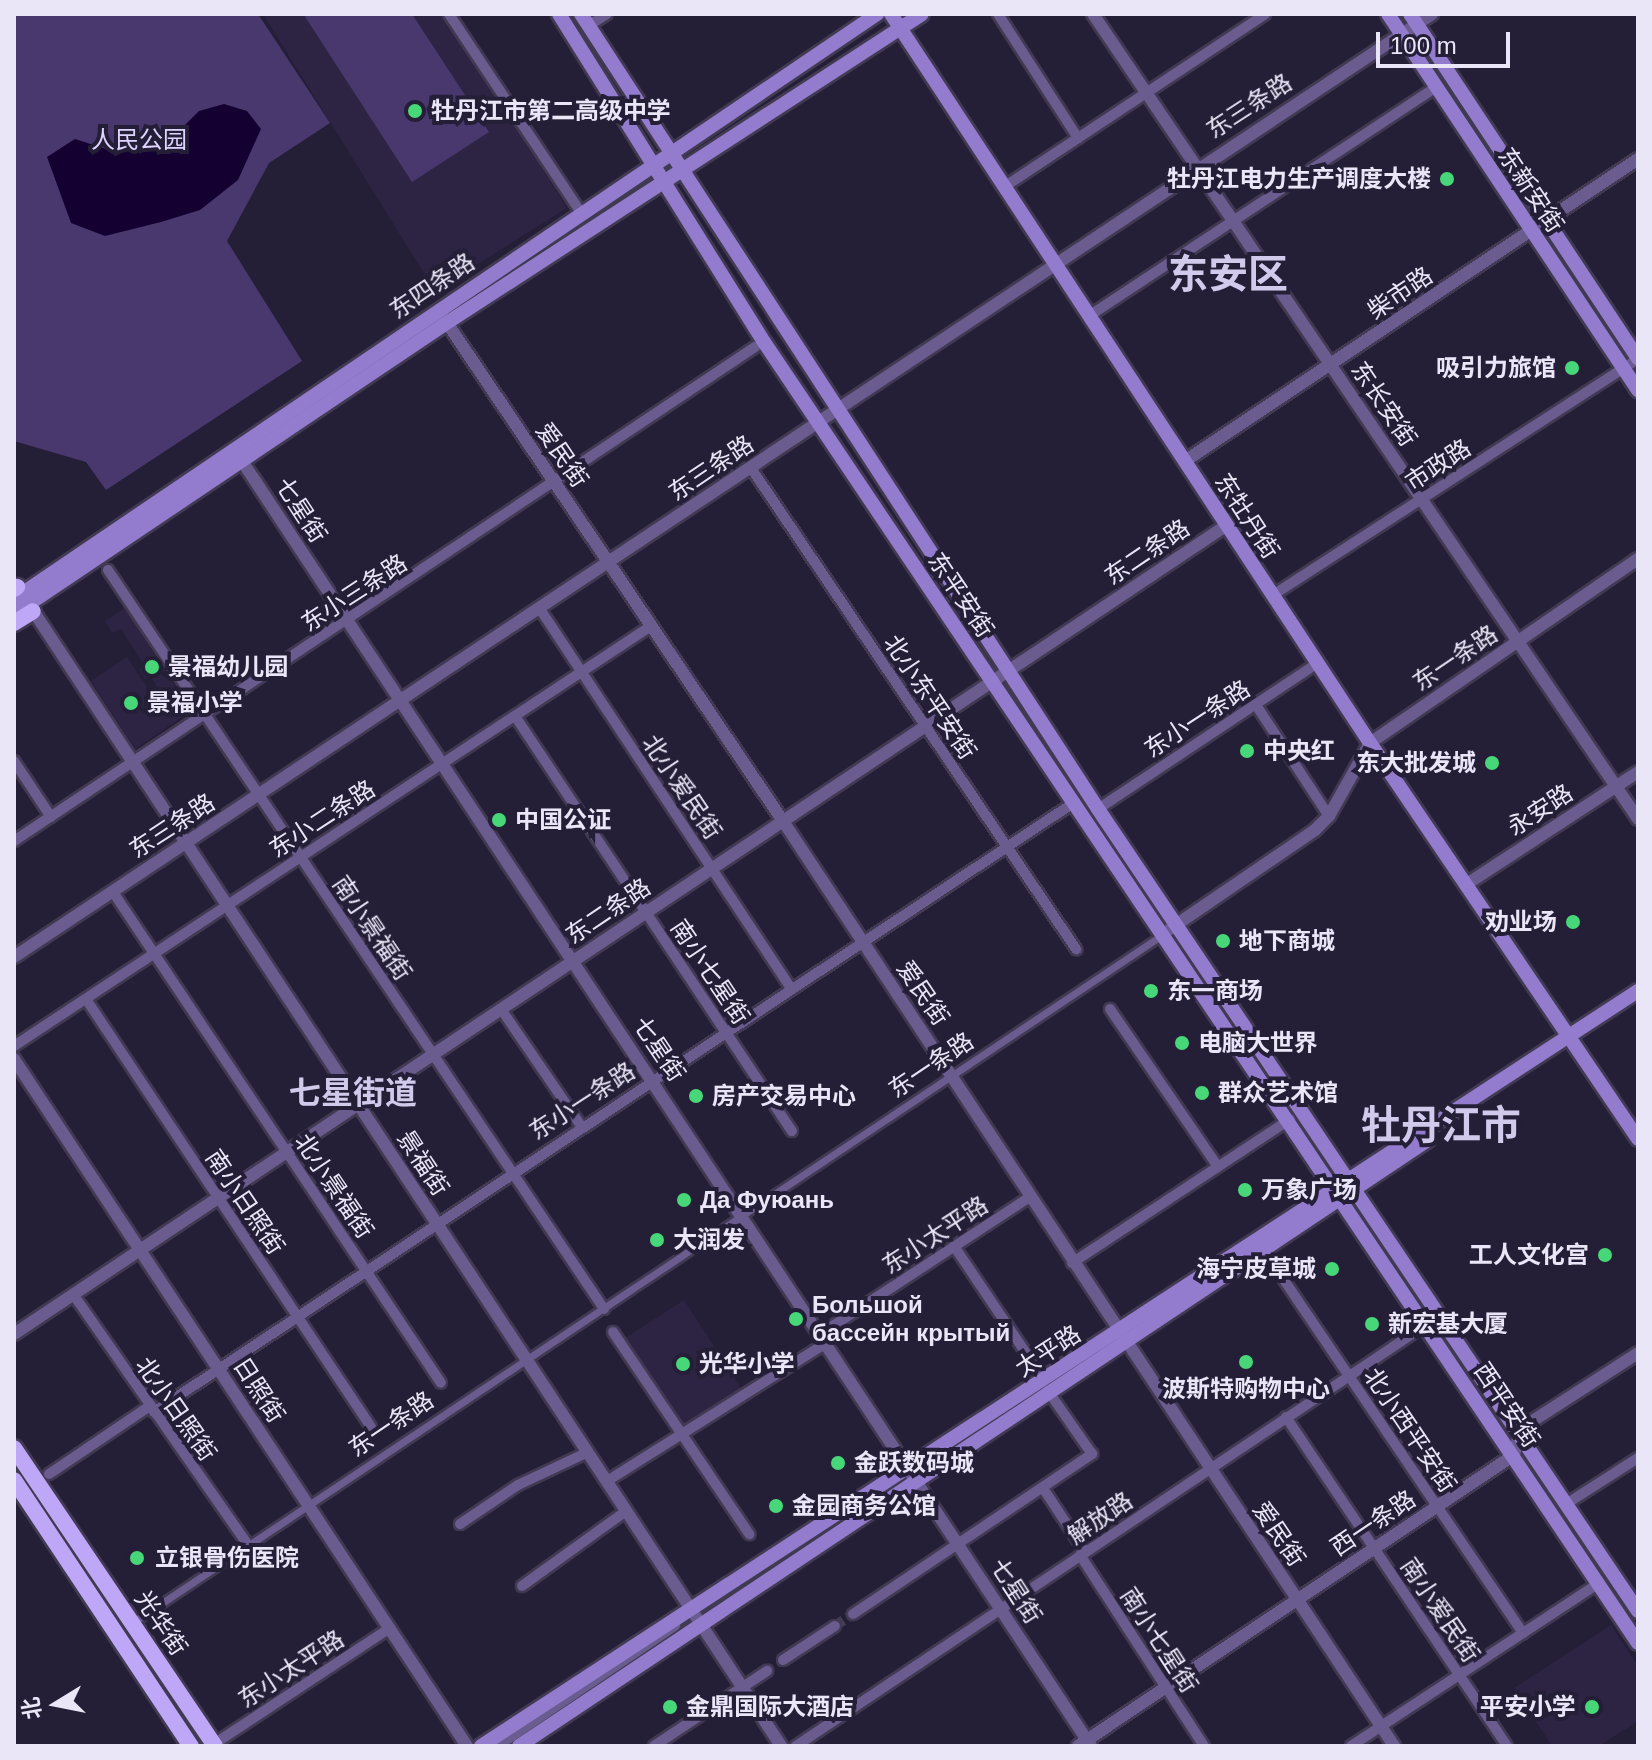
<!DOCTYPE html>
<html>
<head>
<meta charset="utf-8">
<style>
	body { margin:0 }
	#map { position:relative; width:1652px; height:1760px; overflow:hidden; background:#251e37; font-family:Helvetica,"Noto Sans SC",sans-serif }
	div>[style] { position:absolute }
	.built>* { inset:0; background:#2d2443; transform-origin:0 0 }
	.green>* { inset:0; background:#49386e }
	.water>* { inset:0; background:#150032 }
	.minor-tunnel>* { height:10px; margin-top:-5px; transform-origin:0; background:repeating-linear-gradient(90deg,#433c54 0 10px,transparent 0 15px) }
	.roads { filter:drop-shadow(2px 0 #413a52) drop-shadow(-2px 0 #413a52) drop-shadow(0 2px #413a52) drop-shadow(0 -2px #413a52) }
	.pedestrian>* { height:7px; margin:-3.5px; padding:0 3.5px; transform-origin:3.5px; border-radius:3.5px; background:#6b5c8f }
	.minor>* { height:10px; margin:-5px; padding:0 5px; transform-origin:5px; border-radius:5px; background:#6b5c8f }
	.tertiary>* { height:12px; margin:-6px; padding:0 6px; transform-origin:6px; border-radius:6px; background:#6b5c8f }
	.secondary>* { height:14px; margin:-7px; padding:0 7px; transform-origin:7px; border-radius:7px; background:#937bcd }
	.trunk>* { height:16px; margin:-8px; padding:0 8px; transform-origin:8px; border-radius:8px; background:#bea7f6 }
	.dots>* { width:22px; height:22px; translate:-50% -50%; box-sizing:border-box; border:4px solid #251e37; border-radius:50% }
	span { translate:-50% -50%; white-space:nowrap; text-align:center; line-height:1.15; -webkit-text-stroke:8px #251e37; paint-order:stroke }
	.street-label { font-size:24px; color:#eae6f7 }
	.poi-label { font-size:24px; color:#eae6f7; font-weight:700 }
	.left { translate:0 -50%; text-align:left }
	.right { translate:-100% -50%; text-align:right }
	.park-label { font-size:24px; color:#dfd4ff }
	.district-label { font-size:32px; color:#d2caeb; font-weight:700 }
	.town-label { font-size:40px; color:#d2caeb; font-weight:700 }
	.frame { position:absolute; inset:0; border:16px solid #eae6f7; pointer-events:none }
	.north { position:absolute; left:16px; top:1664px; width:80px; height:80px; -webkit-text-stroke:6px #251e37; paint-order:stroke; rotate:260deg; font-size:22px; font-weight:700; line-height:32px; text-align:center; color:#eae6f7 }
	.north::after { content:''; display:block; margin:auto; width:28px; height:36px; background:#eae6f7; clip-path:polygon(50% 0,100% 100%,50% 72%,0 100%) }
	.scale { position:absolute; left:1376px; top:32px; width:134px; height:36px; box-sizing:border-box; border:4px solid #eae6f7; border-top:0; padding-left:10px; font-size:24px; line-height:28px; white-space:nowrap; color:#eae6f7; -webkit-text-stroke:6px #251e37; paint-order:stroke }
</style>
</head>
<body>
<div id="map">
	<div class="built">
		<i style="clip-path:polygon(263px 14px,446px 14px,567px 208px,435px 291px)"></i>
		<i style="clip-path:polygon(125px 608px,191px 711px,135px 749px,91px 681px,127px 657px,164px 713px,171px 709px,151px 677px,145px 679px,139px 669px,144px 665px,121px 629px,112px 633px,105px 621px)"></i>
		<i style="left:684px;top:1300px;width:106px;height:70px;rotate:57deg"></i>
		<i style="clip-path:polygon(1611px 1625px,1638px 1666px,1638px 1721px,1599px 1746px,1552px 1746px,1514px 1688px)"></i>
	</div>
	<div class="green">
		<i style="clip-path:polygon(14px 14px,258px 14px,330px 123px,269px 163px,227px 241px,302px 361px,106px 490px,86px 462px,14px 441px)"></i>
		<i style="clip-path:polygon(412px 14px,489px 132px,412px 182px,304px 15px)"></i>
	</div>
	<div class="water">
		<i style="clip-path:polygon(224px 104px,247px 111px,261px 129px,238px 180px,200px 210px,161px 222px,105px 236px,71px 223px,47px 157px,75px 139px,106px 149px,176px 134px,199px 111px)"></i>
	</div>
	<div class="minor-tunnel">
		<i style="left:835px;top:1626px;width:22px;rotate:-34deg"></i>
	</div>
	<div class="roads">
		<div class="pedestrian">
			<i style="left:132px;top:1623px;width:1239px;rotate:-33.74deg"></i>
		</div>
		<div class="minor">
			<i style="left:449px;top:14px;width:239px;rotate:56.4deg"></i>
			<i style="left:998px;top:14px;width:148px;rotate:57.2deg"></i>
			<i style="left:588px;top:26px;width:22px;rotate:-32deg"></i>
			<i style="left:1004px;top:187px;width:313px;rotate:-33.5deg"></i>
			<i style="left:1089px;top:316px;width:416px;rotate:-33.4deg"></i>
			<i style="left:751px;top:468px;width:581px;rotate:55.95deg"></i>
			<i style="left:108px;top:570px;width:890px;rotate:56.13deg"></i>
			<i style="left:1273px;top:595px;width:435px;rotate:-32.9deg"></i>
			<i style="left:540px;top:609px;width:455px;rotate:56.5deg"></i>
			<i style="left:1256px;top:705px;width:133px;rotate:56.7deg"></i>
			<i style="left:515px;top:716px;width:499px;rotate:56.3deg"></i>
			<i style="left:14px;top:761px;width:67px;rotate:56.5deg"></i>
			<i style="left:1098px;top:809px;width:264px;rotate:-33.6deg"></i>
			<i style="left:14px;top:841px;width:891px;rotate:-33.69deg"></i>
			<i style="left:113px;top:892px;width:590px;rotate:56.26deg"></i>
			<i style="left:86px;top:999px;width:514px;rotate:56.34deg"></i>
			<i style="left:501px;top:1009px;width:142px;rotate:55.6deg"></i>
			<i style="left:1110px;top:1009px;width:191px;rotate:55.6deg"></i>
			<i style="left:14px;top:1046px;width:763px;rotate:-33.4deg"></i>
			<i style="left:954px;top:1246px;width:161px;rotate:56.1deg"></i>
			<i style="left:1263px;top:1249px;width:464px;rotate:55.9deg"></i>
			<i style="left:1072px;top:1263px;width:261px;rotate:-33.4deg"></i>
			<i style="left:73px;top:1294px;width:306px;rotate:55.1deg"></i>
			<i style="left:613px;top:1332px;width:244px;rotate:56deg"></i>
			<i style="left:822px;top:1333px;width:249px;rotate:-33.2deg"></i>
			<i style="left:154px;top:1412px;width:1105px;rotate:-33.52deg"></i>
			<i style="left:1286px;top:1417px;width:396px;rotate:56.1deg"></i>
			<i style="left:49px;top:1474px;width:122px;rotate:-34deg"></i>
			<i style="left:607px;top:1481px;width:261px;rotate:-32.2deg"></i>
			<i style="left:1043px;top:1488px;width:77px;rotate:56.7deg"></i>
			<i style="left:1566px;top:1504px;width:85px;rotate:-32.6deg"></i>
			<i style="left:460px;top:1524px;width:70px;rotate:-33.9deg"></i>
			<i style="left:518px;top:1485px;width:77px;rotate:-25.2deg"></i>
			<i style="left:1080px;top:1555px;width:228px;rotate:57deg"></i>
			<i style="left:522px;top:1586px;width:128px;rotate:-35.8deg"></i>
			<i style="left:853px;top:1614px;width:288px;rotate:-33.8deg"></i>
			<i style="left:1092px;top:1454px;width:77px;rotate:-124.9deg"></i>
			<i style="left:783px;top:1660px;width:62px;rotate:-33.2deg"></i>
			<i style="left:214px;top:1744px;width:211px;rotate:-33.4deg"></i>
			<i style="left:654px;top:1746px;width:136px;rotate:-33.6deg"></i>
			<i style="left:796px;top:1746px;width:759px;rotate:-33.77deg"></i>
			<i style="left:1351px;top:1746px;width:297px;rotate:-33.3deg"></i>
		</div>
		<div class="tertiary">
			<i style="left:1093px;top:14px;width:972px;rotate:55.9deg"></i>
			<i style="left:443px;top:317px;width:608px;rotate:56deg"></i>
			<i style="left:783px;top:821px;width:1109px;rotate:56.55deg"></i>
			<i style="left:238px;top:455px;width:1547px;rotate:56.55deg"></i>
			<i style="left:1185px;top:461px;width:544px;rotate:-33.69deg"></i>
			<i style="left:30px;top:606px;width:1365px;rotate:56.62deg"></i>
			<i style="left:1467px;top:884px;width:204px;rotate:-33.2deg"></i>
			<i style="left:1170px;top:929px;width:176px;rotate:-34.3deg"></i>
			<i style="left:1315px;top:830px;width:20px;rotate:-45deg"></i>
			<i style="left:1329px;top:816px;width:84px;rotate:-60.7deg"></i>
			<i style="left:1370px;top:743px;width:325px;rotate:-34.5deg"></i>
			<i style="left:14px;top:957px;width:1703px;rotate:-33.62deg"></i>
			<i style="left:14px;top:1059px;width:823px;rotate:56.6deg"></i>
			<i style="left:14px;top:1334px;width:1458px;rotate:-33.7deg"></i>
			<i style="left:497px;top:1745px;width:214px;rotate:-34.1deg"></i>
			<i style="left:1078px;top:1746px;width:524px;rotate:-33.72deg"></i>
			<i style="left:1514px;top:1455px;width:23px;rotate:-77deg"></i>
			<i style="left:1519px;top:1433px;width:16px;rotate:-43deg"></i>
			<i style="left:1531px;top:1422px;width:127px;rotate:-32.8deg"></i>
		</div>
		<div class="secondary">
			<i style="left:559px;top:14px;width:387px;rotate:58deg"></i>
			<i style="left:764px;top:342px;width:1567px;rotate:56.11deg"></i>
			<i style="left:581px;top:14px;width:948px;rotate:56.96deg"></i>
			<i style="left:1098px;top:809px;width:967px;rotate:56.05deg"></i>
			<i style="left:891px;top:14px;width:872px;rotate:56.69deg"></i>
			<i style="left:1370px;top:743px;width:478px;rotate:55.9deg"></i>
			<i style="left:1388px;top:14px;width:452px;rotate:56.4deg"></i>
			<i style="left:1410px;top:14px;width:413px;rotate:56.5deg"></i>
			<i style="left:14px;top:599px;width:1043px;rotate:-34.13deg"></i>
			<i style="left:14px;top:614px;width:516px;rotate:-33.94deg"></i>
			<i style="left:442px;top:326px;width:572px;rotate:-33.02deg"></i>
			<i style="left:481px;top:1746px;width:1382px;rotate:-33.13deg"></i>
			<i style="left:519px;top:1746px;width:1092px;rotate:-33.69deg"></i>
		</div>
		<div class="trunk">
			<i style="left:14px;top:589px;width:4px;rotate:-34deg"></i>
			<i style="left:14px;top:623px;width:22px;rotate:-32deg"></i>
			<i style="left:14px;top:1448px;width:359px;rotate:56deg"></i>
			<i style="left:14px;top:1480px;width:320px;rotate:56.4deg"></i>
		</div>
	</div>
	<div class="dots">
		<i style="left:415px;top:111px;background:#48d778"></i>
		<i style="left:1447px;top:179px;background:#48d778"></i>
		<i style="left:1572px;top:368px;background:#48d778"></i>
		<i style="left:152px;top:667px;background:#48d778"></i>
		<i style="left:131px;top:703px;background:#48d778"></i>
		<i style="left:1247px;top:751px;background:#48d778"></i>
		<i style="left:1492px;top:763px;background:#48d778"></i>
		<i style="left:499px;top:820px;background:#48d778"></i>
		<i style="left:1573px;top:922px;background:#48d778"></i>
		<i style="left:1223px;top:941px;background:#48d778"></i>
		<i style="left:1151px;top:991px;background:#48d778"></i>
		<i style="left:1182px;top:1043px;background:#48d778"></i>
		<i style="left:1202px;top:1093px;background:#48d778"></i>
		<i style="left:696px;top:1096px;background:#48d778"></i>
		<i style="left:1245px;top:1190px;background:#48d778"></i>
		<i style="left:684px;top:1200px;background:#48d778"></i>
		<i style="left:657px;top:1240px;background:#48d778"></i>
		<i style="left:1605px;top:1255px;background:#48d778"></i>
		<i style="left:1332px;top:1269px;background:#48d778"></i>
		<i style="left:796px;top:1319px;background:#48d778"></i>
		<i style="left:1372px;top:1324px;background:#48d778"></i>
		<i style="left:1246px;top:1362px;background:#48d778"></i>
		<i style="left:683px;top:1364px;background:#48d778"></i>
		<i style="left:838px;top:1463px;background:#48d778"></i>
		<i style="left:776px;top:1506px;background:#48d778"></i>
		<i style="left:137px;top:1558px;background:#48d778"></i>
		<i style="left:670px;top:1707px;background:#48d778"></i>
		<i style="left:1592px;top:1707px;background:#48d778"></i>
	</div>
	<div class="street-label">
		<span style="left:1249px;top:106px;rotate:-33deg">东三条路</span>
		<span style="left:1531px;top:190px;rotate:56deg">东新安街</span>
		<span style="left:432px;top:286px;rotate:-34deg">东四条路</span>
		<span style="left:1400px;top:293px;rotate:-34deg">柴市路</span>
		<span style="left:1384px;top:404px;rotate:56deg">东长安街</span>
		<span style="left:562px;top:455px;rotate:56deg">爱民街</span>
		<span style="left:1438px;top:465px;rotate:-33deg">市政路</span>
		<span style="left:711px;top:468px;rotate:-34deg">东三条路</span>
		<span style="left:301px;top:510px;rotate:57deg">七星街</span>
		<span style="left:1247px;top:516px;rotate:57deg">东牡丹街</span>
		<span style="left:1147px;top:552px;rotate:-34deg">东二条路</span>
		<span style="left:354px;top:593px;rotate:-33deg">东小三条路</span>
		<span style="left:961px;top:595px;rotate:56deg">东平安街</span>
		<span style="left:1455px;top:658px;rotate:-34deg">东一条路</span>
		<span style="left:930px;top:697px;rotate:56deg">北小东平安街</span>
		<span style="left:1197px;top:719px;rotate:-33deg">东小一条路</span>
		<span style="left:682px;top:787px;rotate:56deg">北小爱民街</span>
		<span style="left:1540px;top:810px;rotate:-33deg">永安路</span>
		<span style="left:322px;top:819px;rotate:-33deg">东小二条路</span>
		<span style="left:172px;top:826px;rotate:-33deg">东三条路</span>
		<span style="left:608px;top:911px;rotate:-34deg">东二条路</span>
		<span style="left:372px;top:928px;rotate:56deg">南小景福街</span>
		<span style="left:710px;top:972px;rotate:56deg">南小七星街</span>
		<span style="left:923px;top:993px;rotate:56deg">爱民街</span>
		<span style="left:659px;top:1049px;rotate:56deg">七星街</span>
		<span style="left:931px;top:1065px;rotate:-34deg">东一条路</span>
		<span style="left:582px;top:1101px;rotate:-33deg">东小一条路</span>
		<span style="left:423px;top:1163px;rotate:57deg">景福街</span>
		<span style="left:334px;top:1186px;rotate:56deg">北小景福街</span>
		<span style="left:245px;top:1202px;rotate:56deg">南小日照街</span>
		<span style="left:935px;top:1235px;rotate:-33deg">东小太平路</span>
		<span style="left:1048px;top:1351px;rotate:-33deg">太平路</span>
		<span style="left:259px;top:1390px;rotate:57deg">日照街</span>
		<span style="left:1507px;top:1405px;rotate:56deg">西平安街</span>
		<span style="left:176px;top:1409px;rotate:55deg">北小日照街</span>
		<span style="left:391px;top:1424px;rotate:-34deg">东一条路</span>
		<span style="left:1410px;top:1430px;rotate:56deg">北小西平安街</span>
		<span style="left:1100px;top:1518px;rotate:-34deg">解放路</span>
		<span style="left:1373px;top:1523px;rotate:-34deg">西一条路</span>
		<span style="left:1279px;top:1534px;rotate:56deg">爱民街</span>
		<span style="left:1016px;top:1591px;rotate:57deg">七星街</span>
		<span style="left:1440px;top:1610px;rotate:56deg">南小爱民街</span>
		<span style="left:161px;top:1623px;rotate:56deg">光华街</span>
		<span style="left:1159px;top:1640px;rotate:57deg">南小七星街</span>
		<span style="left:291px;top:1669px;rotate:-33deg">东小太平路</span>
	</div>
	<div class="poi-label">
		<span class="left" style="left:431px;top:111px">牡丹江市第二高级中学</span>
		<span class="right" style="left:1431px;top:179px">牡丹江电力生产调度大楼</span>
		<span class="right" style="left:1556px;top:368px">吸引力旅馆</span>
		<span class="left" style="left:168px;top:667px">景福幼儿园</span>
		<span class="left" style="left:147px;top:703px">景福小学</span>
		<span class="left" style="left:1263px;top:751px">中央红</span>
		<span class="right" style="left:1476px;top:763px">东大批发城</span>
		<span class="left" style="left:515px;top:820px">中国公证</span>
		<span class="right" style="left:1557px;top:922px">劝业场</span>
		<span class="left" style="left:1239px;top:941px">地下商城</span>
		<span class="left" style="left:1167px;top:991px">东一商场</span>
		<span class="left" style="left:1198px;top:1043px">电脑大世界</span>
		<span class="left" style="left:1218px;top:1093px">群众艺术馆</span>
		<span class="left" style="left:712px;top:1096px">房产交易中心</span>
		<span class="left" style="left:1261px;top:1190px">万象广场</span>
		<span class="left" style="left:700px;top:1200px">Да Фуюань</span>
		<span class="left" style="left:673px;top:1240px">大润发</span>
		<span class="right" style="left:1589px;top:1255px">工人文化宫</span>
		<span class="right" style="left:1316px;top:1269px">海宁皮草城</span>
		<span class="left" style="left:812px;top:1319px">Большой<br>бассейн крытый</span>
		<span class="left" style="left:1388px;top:1324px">新宏基大厦</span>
		<span class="left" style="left:699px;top:1364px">光华小学</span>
		<span style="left:1246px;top:1389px">波斯特购物中心</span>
		<span class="left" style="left:854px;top:1463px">金跃数码城</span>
		<span class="left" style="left:792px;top:1506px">金园商务公馆</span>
		<span class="left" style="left:155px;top:1558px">立银骨伤医院</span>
		<span class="left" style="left:686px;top:1707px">金鼎国际大酒店</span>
		<span class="right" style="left:1576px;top:1707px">平安小学</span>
	</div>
	<div class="park-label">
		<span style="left:139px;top:140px">人民公园</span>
	</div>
	<div class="district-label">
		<span style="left:353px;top:1093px">七星街道</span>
	</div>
	<div class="town-label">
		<span style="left:1228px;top:274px">东安区</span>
		<span style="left:1441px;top:1125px">牡丹江市</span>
	</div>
	<div class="frame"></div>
	<div class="north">北</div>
	<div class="scale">100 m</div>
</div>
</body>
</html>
